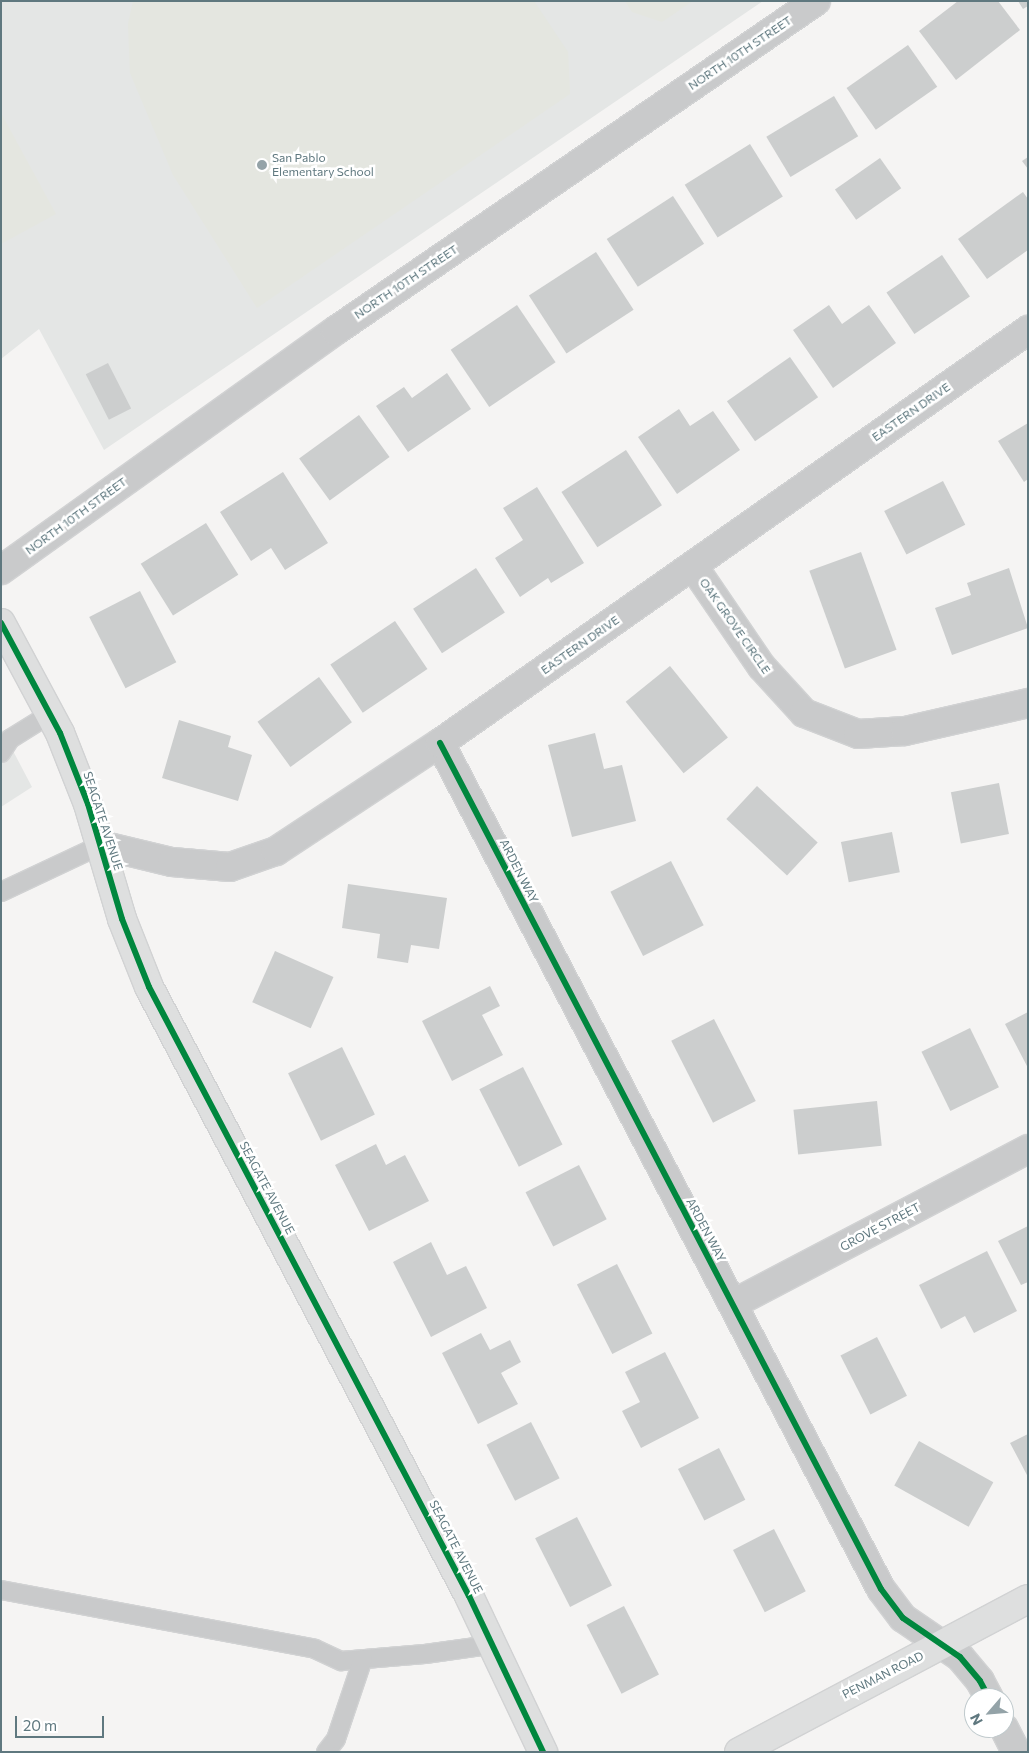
<!DOCTYPE html>
<html>
<head>
<meta charset="utf-8">
<style>
	body { margin:0 }
	#map { position:relative; width:1029px; height:1753px; overflow:hidden; background:#f5f4f3; font-family:Commissioner,sans-serif }
	div>[style] { position:absolute }
	.built>* { inset:0; background:#e4e6e5 }
	.green>* { inset:0; background:#e4e6e0 }
	.building>* { inset:0; background:#cccece; transform-origin:0 0 }
	.roads { filter:drop-shadow(1px 0 #d1d2d3) drop-shadow(-1px 0 #d1d2d3) drop-shadow(0 1px #d1d2d3) drop-shadow(0 -1px #d1d2d3) }
	.lane>* { height:18px; margin:-9px; padding:0 9px; transform-origin:9px; border-radius:9px; background:#c9cacb }
	.street>* { height:28px; margin:-14px; padding:0 14px; transform-origin:14px; border-radius:14px; background:#c9cacb }
	.secondary>* { height:28px; margin:-14px; padding:0 14px; transform-origin:14px; border-radius:14px; background:#dedfdf }
	.cycleway>* { height:6px; margin:-3px; padding:0 3px; transform-origin:3px; border-radius:3px; background:#00873e }
	.dots>* { width:14px; height:14px; translate:-50% -50%; box-sizing:border-box; border:2px solid #fff; border-radius:50% }
	span { translate:-50% -50%; white-space:nowrap; text-align:center; line-height:1.15; -webkit-text-stroke:5px #fff; paint-order:stroke }
	.street-label { font-size:12px; color:#5f787f }
	.poi-label { font-size:12px; color:#5f787f }
	.left { translate:0 -50%; text-align:left }
	.frame { position:absolute; inset:0; border:2px solid #5f787f; pointer-events:none }
	.north { position:absolute; left:964px; top:1688px; width:50px; height:50px; box-sizing:border-box; background:#fff; border:1px solid #bfc9cc; border-radius:50%; rotate:243deg; font-size:14px; font-weight:700; line-height:20px; text-align:center; color:#5f787f }
	.north::after { content:''; display:block; margin:auto; width:18px; height:22px; background:#94a3a8; clip-path:polygon(50% 0,100% 100%,50% 72%,0 100%) }
	.scale { position:absolute; left:15px; top:1716px; width:89px; height:22px; box-sizing:border-box; border:2px solid #5f787f; border-top:0; padding-left:6px; font-size:15px; line-height:18px; white-space:nowrap; color:#5f787f; -webkit-text-stroke:4px #fff; paint-order:stroke }
</style>
</head>
<body>
<div id="map">
	<div class="built">
		<i style="clip-path:polygon(1px 1px,763px 1px,104px 450px,39px 329px,1px 359px)"></i>
		<i style="clip-path:polygon(1px 728px,32px 787px,1px 807px)"></i>
	</div>
	<div class="green">
		<i style="clip-path:polygon(133px 1px,534px 1px,568px 52px,570px 94px,257px 308px,173px 175px,130px 73px,128px 24px)"></i>
		<i style="clip-path:polygon(625px 1px,693px 1px,662px 22px,632px 12px)"></i>
		<i style="clip-path:polygon(1px 113px,56px 214px,1px 244px)"></i>
	</div>
	<div class="building">
		<i style="clip-path:polygon(958px 1px,998px 1px,1020px 30px,956px 80px,919px 31px)"></i>
		<i style="clip-path:polygon(1018px 1px,1028px 1px,1028px 6px,1023px 9px)"></i>
		<i style="left:908px;top:45px;width:51px;height:75px;rotate:55deg"></i>
		<i style="left:834px;top:96px;width:47px;height:79px;rotate:59deg"></i>
		<i style="left:750px;top:144px;width:62px;height:77px;rotate:58deg"></i>
		<i style="clip-path:polygon(1028px 157px,1028px 169px,1022px 161px)"></i>
		<i style="left:880px;top:158px;width:37px;height:55px;rotate:55deg"></i>
		<i style="clip-path:polygon(1023px 192px,1028px 199px,1028px 250px,987px 279px,958px 239px)"></i>
		<i style="left:673px;top:196px;width:57px;height:79px;rotate:57deg"></i>
		<i style="left:596px;top:252px;width:69px;height:80px;rotate:57deg"></i>
		<i style="left:942px;top:255px;width:50px;height:67px;rotate:56deg"></i>
		<i style="left:517px;top:305px;width:69px;height:80px;rotate:56deg"></i>
		<i style="clip-path:polygon(829px 305px,842px 324px,869px 305px,896px 343px,833px 388px,793px 330px)"></i>
		<i style="left:790px;top:357px;width:49px;height:77px;rotate:55deg"></i>
		<i style="left:108px;top:363px;width:51px;height:25px;rotate:63deg"></i>
		<i style="clip-path:polygon(447px 373px,471px 409px,408px 452px,376px 406px,404px 387px,412px 398px)"></i>
		<i style="clip-path:polygon(679px 409px,690px 426px,713px 411px,740px 450px,677px 494px,638px 437px)"></i>
		<i style="left:359px;top:415px;width:52px;height:74px;rotate:54deg"></i>
		<i style="clip-path:polygon(1028px 423px,1028px 479px,1024px 482px,998px 441px)"></i>
		<i style="left:626px;top:450px;width:66px;height:77px;rotate:57deg"></i>
		<i style="clip-path:polygon(283px 472px,328px 543px,285px 570px,271px 548px,251px 561px,220px 512px)"></i>
		<i style="left:943px;top:481px;width:49px;height:66px;rotate:63deg"></i>
		<i style="clip-path:polygon(537px 487px,584px 563px,551px 583px,548px 578px,520px 597px,495px 558px,523px 540px,503px 508px)"></i>
		<i style="left:206px;top:523px;width:61px;height:77px;rotate:58deg"></i>
		<i style="left:861px;top:552px;width:104px;height:55px;rotate:70deg"></i>
		<i style="left:476px;top:568px;width:53px;height:75px;rotate:57deg"></i>
		<i style="clip-path:polygon(1009px 568px,1028px 628px,952px 655px,935px 608px,971px 595px,967px 583px)"></i>
		<i style="left:140px;top:591px;width:80px;height:57px;rotate:63deg"></i>
		<i style="left:395px;top:621px;width:58px;height:78px;rotate:56deg"></i>
		<i style="left:670px;top:666px;width:92px;height:57px;rotate:51deg"></i>
		<i style="left:319px;top:677px;width:56px;height:76px;rotate:54deg"></i>
		<i style="clip-path:polygon(179px 720px,231px 736px,228px 747px,252px 755px,238px 801px,162px 778px)"></i>
		<i style="clip-path:polygon(595px 733px,604px 769px,622px 765px,636px 821px,572px 837px,548px 745px)"></i>
		<i style="left:999px;top:783px;width:52px;height:49px;rotate:79deg"></i>
		<i style="left:757px;top:786px;width:83px;height:45px;rotate:43deg"></i>
		<i style="left:892px;top:832px;width:41px;height:52px;rotate:79deg"></i>
		<i style="left:671px;top:861px;width:72px;height:68px;rotate:63deg"></i>
		<i style="clip-path:polygon(348px 884px,447px 898px,439px 949px,411px 945px,408px 963px,377px 958px,380px 934px,342px 928px)"></i>
		<i style="left:275px;top:951px;width:64px;height:56px;rotate:24deg"></i>
		<i style="clip-path:polygon(490px 986px,500px 1006px,482px 1015px,503px 1055px,452px 1081px,422px 1021px)"></i>
		<i style="clip-path:polygon(1028px 1012px,1028px 1068px,1005px 1024px)"></i>
		<i style="left:714px;top:1019px;width:92px;height:48px;rotate:63deg"></i>
		<i style="left:970px;top:1028px;width:66px;height:54px;rotate:64deg"></i>
		<i style="left:342px;top:1047px;width:75px;height:60px;rotate:64deg"></i>
		<i style="left:523px;top:1067px;width:87px;height:49px;rotate:63deg"></i>
		<i style="left:877px;top:1101px;width:45px;height:84px;rotate:84deg"></i>
		<i style="clip-path:polygon(376px 1144px,386px 1165px,405px 1155px,429px 1201px,369px 1231px,335px 1165px)"></i>
		<i style="left:579px;top:1165px;width:61px;height:60px;rotate:63deg"></i>
		<i style="clip-path:polygon(1028px 1226px,1028px 1282px,1021px 1285px,998px 1241px)"></i>
		<i style="clip-path:polygon(431px 1242px,447px 1275px,466px 1266px,487px 1308px,431px 1337px,393px 1262px)"></i>
		<i style="clip-path:polygon(987px 1251px,1017px 1311px,974px 1333px,965px 1316px,941px 1329px,919px 1285px)"></i>
		<i style="left:617px;top:1264px;width:78px;height:45px;rotate:63deg"></i>
		<i style="clip-path:polygon(481px 1333px,490px 1350px,510px 1340px,521px 1362px,501px 1373px,518px 1404px,478px 1424px,442px 1353px)"></i>
		<i style="left:877px;top:1337px;width:66px;height:41px;rotate:63deg"></i>
		<i style="clip-path:polygon(665px 1352px,699px 1418px,641px 1448px,622px 1411px,640px 1402px,625px 1372px)"></i>
		<i style="left:531px;top:1422px;width:63px;height:50px;rotate:63deg"></i>
		<i style="clip-path:polygon(1028px 1434px,1028px 1477px,1010px 1443px)"></i>
		<i style="left:919px;top:1441px;width:85px;height:51px;rotate:29deg"></i>
		<i style="left:719px;top:1448px;width:58px;height:46px;rotate:63deg"></i>
		<i style="left:577px;top:1517px;width:77px;height:47px;rotate:63deg"></i>
		<i style="left:774px;top:1529px;width:70px;height:46px;rotate:63deg"></i>
		<i style="left:624px;top:1606px;width:77px;height:42px;rotate:63deg"></i>
	</div>
	<div class="roads">
		<div class="lane">
			<i style="left:1px;top:753px;width:17px;rotate:-57deg"></i>
			<i style="left:10px;top:739px;width:47px;rotate:-32deg"></i>
			<i style="left:1px;top:892px;width:110px;rotate:-25.2deg"></i>
			<i style="left:1px;top:1590px;width:319px;rotate:10.6deg"></i>
			<i style="left:315px;top:1649px;width:29px;rotate:25deg"></i>
			<i style="left:341px;top:1661px;width:84px;rotate:-4.8deg"></i>
			<i style="left:425px;top:1654px;width:66px;rotate:-7.9deg"></i>
			<i style="left:326px;top:1752px;width:16px;rotate:-52deg"></i>
			<i style="left:336px;top:1739px;width:84px;rotate:-71.4deg"></i>
		</div>
		<div class="street">
			<i style="left:693px;top:566px;width:122px;rotate:55.7deg"></i>
			<i style="left:762px;top:667px;width:62px;rotate:47.6deg"></i>
			<i style="left:804px;top:713px;width:58px;rotate:21.3deg"></i>
			<i style="left:858px;top:734px;width:47px;rotate:-3.7deg"></i>
			<i style="left:905px;top:731px;width:126px;rotate:-12.8deg"></i>
			<i style="left:1px;top:570px;width:411px;rotate:-35.6deg"></i>
			<i style="left:335px;top:331px;width:583px;rotate:-34.45deg"></i>
			<i style="left:440px;top:743px;width:954px;rotate:62.47deg"></i>
			<i style="left:881px;top:1589px;width:36px;rotate:53deg"></i>
			<i style="left:903px;top:1618px;width:69px;rotate:34.4deg"></i>
			<i style="left:960px;top:1657px;width:31px;rotate:50deg"></i>
			<i style="left:980px;top:1681px;width:19px;rotate:62deg"></i>
			<i style="left:101px;top:845px;width:73px;rotate:13.5deg"></i>
			<i style="left:172px;top:862px;width:58px;rotate:4.9deg"></i>
			<i style="left:230px;top:867px;width:49px;rotate:-19.2deg"></i>
			<i style="left:276px;top:851px;width:196px;rotate:-33.4deg"></i>
			<i style="left:440px;top:743px;width:719px;rotate:-35.08deg"></i>
			<i style="left:733px;top:1304px;width:333px;rotate:-27.7deg"></i>
			<i style="left:1004px;top:1728px;width:27px;rotate:63deg"></i>
		</div>
		<div class="secondary">
			<i style="left:1px;top:623px;width:125px;rotate:61.8deg"></i>
			<i style="left:60px;top:733px;width:76px;rotate:68.5deg"></i>
			<i style="left:88px;top:804px;width:120px;rotate:73.5deg"></i>
			<i style="left:122px;top:919px;width:73px;rotate:68.3deg"></i>
			<i style="left:149px;top:987px;width:688px;rotate:62.28deg"></i>
			<i style="left:469px;top:1596px;width:173px;rotate:64.6deg"></i>
			<i style="left:739px;top:1752px;width:327px;rotate:-27.9deg"></i>
		</div>
	</div>
	<div class="cycleway">
		<i style="left:1px;top:623px;width:125px;rotate:61.8deg"></i>
		<i style="left:60px;top:733px;width:76px;rotate:68.5deg"></i>
		<i style="left:88px;top:804px;width:120px;rotate:73.5deg"></i>
		<i style="left:122px;top:919px;width:73px;rotate:68.3deg"></i>
		<i style="left:149px;top:987px;width:688px;rotate:62.28deg"></i>
		<i style="left:469px;top:1596px;width:173px;rotate:64.6deg"></i>
		<i style="left:440px;top:743px;width:954px;rotate:62.47deg"></i>
		<i style="left:881px;top:1589px;width:36px;rotate:53deg"></i>
		<i style="left:903px;top:1618px;width:69px;rotate:34.4deg"></i>
		<i style="left:960px;top:1657px;width:31px;rotate:50deg"></i>
		<i style="left:980px;top:1681px;width:19px;rotate:62deg"></i>
	</div>
	<div class="dots">
		<i style="left:262px;top:165px;background:#94a3a8"></i>
	</div>
	<div class="street-label">
		<span style="left:740px;top:53px;rotate:-34deg">NORTH 10TH STREET</span>
		<span style="left:406px;top:282px;rotate:-34deg">NORTH 10TH STREET</span>
		<span style="left:911px;top:412px;rotate:-35deg">EASTERN DRIVE</span>
		<span style="left:76px;top:516px;rotate:-36deg">NORTH 10TH STREET</span>
		<span style="left:735px;top:626px;rotate:55deg">OAK GROVE CIRCLE</span>
		<span style="left:580px;top:645px;rotate:-35deg">EASTERN DRIVE</span>
		<span style="left:103px;top:821px;rotate:72deg">SEAGATE AVENUE</span>
		<span style="left:519px;top:871px;rotate:63deg">ARDEN WAY</span>
		<span style="left:267px;top:1188px;rotate:62deg">SEAGATE AVENUE</span>
		<span style="left:880px;top:1227px;rotate:-28deg">GROVE STREET</span>
		<span style="left:706px;top:1230px;rotate:62deg">ARDEN WAY</span>
		<span style="left:456px;top:1547px;rotate:63deg">SEAGATE AVENUE</span>
		<span style="left:883px;top:1675px;rotate:-27deg">PENMAN ROAD</span>
	</div>
	<div class="poi-label">
		<span class="left" style="left:272px;top:165px">San Pablo<br>Elementary School</span>
	</div>
	<div class="frame"></div>
	<div class="north">N</div>
	<div class="scale">20 m</div>
</div>
</body>
</html>
